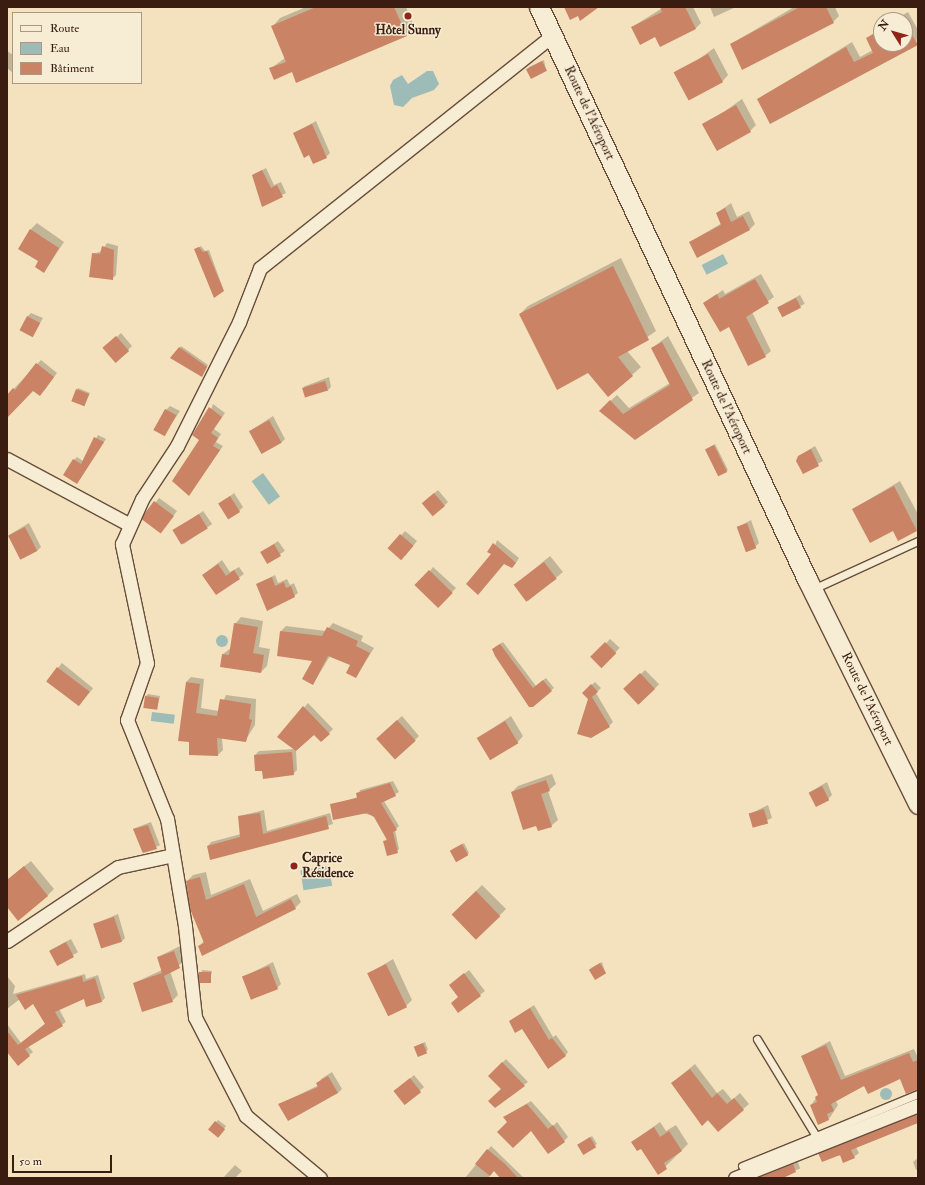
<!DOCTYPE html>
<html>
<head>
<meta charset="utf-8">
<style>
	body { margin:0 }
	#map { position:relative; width:925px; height:1185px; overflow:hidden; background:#f3e2bd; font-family:"IM FELL Double Pica",serif }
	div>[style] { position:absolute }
	.water>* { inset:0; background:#9dbcb8; transform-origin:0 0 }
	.round { border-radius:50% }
	.shadow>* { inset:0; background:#0003; transform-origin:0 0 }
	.building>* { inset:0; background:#ca8365; transform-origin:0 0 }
	.roads { filter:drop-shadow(1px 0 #684e3b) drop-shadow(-1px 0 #684e3b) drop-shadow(0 1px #684e3b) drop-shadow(0 -1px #684e3b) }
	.service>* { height:7px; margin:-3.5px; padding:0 3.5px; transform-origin:3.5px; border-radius:3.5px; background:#f7ecd4 }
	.minor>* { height:13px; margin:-6.5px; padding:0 6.5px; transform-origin:6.5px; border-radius:6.5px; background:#f7ecd4 }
	.secondary>* { height:19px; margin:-9.5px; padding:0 9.5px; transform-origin:9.5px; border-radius:9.5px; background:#f7ecd4 }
	.dots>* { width:11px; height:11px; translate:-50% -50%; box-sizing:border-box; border:2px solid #f7ecd4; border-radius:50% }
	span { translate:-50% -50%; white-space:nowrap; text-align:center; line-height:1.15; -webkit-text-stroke:3px #f7ecd4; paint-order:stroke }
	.poi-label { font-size:13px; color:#3a1d10; font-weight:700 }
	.left { translate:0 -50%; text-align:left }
	.street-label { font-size:13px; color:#3a1d10 }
	.frame { position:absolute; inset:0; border:8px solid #3a1d10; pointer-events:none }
	.legend { position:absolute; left:12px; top:12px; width:130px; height:72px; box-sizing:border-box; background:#f7ecd4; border:1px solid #ab9986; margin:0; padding:5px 7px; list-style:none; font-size:12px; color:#3a1d10 }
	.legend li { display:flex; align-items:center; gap:8px; height:20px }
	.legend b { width:20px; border:1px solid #ab9986 }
	.north { position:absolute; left:873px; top:12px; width:40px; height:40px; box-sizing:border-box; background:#f7ecd4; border:1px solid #ab9986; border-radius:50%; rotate:307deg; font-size:11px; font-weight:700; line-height:16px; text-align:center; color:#3a1d10 }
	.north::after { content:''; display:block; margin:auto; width:14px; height:18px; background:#8f2418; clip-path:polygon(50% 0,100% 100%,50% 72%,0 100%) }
	.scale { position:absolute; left:12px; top:1155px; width:100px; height:18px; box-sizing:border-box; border:2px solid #3a1d10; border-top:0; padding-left:5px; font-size:12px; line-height:14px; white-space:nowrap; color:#3a1d10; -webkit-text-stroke:3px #f7ecd4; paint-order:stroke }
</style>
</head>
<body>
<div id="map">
	<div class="water">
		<i style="clip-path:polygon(427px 71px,433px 71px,439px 84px,434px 90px,412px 98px,403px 107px,394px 105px,390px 86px,393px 80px,402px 75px,408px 84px)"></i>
		<i style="left:723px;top:254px;width:11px;height:24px;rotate:63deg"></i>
		<i style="left:263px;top:473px;width:29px;height:14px;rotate:54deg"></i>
		<i class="round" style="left:216px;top:635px;width:12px;height:12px"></i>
		<i style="left:152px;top:712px;width:23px;height:9px;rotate:7deg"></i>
		<i style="left:329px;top:866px;width:20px;height:29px;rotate:81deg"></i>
		<i class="round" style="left:880px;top:1088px;width:12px;height:12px"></i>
	</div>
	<div class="shadow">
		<i style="clip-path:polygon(306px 7px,406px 7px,414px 26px,406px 35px,292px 71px,270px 69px,285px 58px,272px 27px,280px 18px)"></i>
		<i style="clip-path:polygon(664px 7px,693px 7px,701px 23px,695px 29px,655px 35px,632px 27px)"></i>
		<i style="clip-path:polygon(710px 7px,736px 7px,714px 17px)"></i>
		<i style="clip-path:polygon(794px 7px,835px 7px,839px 16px,833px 22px,731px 44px)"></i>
		<i style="clip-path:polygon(908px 12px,918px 30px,916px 45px,758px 99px,852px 42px,860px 57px,873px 50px,867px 38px,881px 28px,881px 44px,905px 44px,905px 20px,894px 20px)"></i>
		<i style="clip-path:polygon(714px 48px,728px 75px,722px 82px,677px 75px)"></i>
		<i style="clip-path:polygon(7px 51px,13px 55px,13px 73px,7px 68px)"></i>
		<i style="clip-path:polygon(544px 60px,546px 70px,528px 69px,529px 67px)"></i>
		<i style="clip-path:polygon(742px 99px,756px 125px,750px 131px,704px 126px)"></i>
		<i style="clip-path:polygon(316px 121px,330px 153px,326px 157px,310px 154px,294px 133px)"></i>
		<i style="clip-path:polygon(266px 168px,274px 185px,281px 182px,286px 193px,263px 205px,253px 175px)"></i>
		<i style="clip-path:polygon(731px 203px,737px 217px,749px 211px,755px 224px,749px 230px,690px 242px,722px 223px,717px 213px)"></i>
		<i style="clip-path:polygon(37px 223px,64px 242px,44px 272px,31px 229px)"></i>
		<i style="clip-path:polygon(107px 243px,118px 246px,116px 275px,112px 279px,93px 254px,102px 251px)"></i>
		<i style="clip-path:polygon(201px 246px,205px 251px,209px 250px,224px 291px,197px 248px)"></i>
		<i style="clip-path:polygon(621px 258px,656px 331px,627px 351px,641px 367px,608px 396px,588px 372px,520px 314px,528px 306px)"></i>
		<i style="clip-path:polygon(761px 274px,774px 297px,752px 312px,771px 351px,765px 356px,704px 303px,723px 290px,725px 294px)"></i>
		<i style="left:800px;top:295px;width:10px;height:26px;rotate:61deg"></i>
		<i style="clip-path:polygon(31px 313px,43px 318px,33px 335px,27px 317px)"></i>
		<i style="clip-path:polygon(121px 333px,132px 346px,128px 350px,109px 344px)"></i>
		<i style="clip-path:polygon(668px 336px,699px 393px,635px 438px,606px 405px,617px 395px,629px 408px,670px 383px,652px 348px)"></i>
		<i style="clip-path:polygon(181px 346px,208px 365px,203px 374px,180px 348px)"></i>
		<i style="clip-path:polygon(41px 360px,57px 373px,44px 391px,33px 389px,7px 413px,7px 396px)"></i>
		<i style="clip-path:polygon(329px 377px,331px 387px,327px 391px,303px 387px)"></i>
		<i style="clip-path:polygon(78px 388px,90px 393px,85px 404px,77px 389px)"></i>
		<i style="clip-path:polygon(213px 404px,225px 413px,214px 429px,221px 434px,216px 442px,223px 446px,189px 495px,201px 440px)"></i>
		<i style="clip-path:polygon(170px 406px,180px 411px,164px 435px,166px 410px)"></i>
		<i style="clip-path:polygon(273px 416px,285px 439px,281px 443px,250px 431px)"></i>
		<i style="clip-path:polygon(98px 435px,106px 439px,80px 479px,74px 460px,77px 457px,83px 461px)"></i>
		<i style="clip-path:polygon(715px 444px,728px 470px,726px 471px,706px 449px)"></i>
		<i style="clip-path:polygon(815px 446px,823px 461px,803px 472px,799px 456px)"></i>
		<i style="clip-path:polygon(900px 481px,918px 514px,918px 529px,899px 540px,893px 529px,853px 509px)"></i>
		<i style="clip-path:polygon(438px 490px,448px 502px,444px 506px,427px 499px)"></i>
		<i style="clip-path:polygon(234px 493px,243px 507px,239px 511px,220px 504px)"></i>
		<i style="clip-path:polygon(159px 498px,177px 511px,164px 528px,143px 519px)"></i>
		<i style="left:203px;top:511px;width:16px;height:35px;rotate:55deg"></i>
		<i style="clip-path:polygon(751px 520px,759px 543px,755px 547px,738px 527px)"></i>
		<i style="clip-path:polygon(29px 523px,41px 547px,37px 551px,9px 535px)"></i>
		<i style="clip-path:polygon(405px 531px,417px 541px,405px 556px,389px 549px)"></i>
		<i style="clip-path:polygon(497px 540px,519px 558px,516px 563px,492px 554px)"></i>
		<i style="left:278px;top:541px;width:12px;height:20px;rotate:55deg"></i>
		<i style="clip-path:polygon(550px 556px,563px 572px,528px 601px,522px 579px)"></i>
		<i style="clip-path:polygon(222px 560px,230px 572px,239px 567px,244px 574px,216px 594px,203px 575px)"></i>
		<i style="clip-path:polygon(433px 567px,456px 588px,438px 607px,430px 571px)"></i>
		<i style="clip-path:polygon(275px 575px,278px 583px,287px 579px,290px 585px,294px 583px,298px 593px,294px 596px,257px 584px)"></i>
		<i style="clip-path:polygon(241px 617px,263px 621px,259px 647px,270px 649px,267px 666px,261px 672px,223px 654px,231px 648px,235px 624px)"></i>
		<i style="clip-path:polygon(333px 623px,363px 636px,361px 641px,374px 648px,356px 677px,352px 665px,330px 656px,313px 684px,313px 660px,281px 631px,286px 626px,326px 631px)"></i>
		<i style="left:610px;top:639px;width:13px;height:26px;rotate:42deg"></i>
		<i style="clip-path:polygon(503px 642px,536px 686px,546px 678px,554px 688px,529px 706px,495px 647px)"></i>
		<i style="left:62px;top:663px;width:40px;height:23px;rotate:39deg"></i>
		<i style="left:645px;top:670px;width:20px;height:28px;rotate:45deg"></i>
		<i style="clip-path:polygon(191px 677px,204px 679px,201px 708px,219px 711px,226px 695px,256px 699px,255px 725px,245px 741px,222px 738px,223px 750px,218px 755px,190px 754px,186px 682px)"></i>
		<i style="clip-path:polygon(595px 682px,601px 688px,596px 693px,613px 722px,609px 726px,589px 699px,587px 689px)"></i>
		<i style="clip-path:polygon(148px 694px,160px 696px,157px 709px,146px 696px)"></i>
		<i style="clip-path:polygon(308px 703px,333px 729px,321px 741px,314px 733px,296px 750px,297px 770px,293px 774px,255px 755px,259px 751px,295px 749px,279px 737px)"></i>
		<i style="clip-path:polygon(402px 716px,419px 736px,415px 740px,382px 734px)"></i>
		<i style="clip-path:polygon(511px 716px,523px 736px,517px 743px,478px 738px)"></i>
		<i style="clip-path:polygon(552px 774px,556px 784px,548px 791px,558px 820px,551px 826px,512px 792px,518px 786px)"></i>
		<i style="clip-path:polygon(393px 781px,399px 792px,384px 801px,399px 826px,395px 830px,399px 849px,396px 852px,385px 841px,387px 839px,374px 816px,331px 805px,358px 797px,360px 790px)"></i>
		<i style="clip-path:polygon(827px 782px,832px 795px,828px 799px,810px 792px)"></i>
		<i style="clip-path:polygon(768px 805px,772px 818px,754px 826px,750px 814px)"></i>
		<i style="clip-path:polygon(264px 810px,267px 831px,330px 813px,333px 824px,211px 859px,208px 846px,211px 842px,241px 834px,239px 816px)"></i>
		<i style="left:151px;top:822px;width:25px;height:19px;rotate:69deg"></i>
		<i style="clip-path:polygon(464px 843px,469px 853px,457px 861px,453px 849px)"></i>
		<i style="clip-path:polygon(31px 861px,54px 889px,47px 896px,7px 905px,7px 880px)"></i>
		<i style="clip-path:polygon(206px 872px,211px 895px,250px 879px,263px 911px,297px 894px,301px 902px,295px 908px,199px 946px,204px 941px,187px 881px,193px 875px)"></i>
		<i style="left:482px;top:885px;width:34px;height:42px;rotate:45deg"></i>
		<i style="clip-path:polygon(118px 914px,125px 938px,121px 942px,94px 924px)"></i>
		<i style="left:71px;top:939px;width:15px;height:24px;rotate:62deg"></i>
		<i style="clip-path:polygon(180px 946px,185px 961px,170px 971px,178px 995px,172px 1001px,134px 983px,162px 970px,158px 957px)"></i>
		<i style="clip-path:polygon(393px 959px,412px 1000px,406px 1006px,368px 974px)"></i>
		<i style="clip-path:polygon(273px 962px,281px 984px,277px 988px,243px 977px)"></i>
		<i style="clip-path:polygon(602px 962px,605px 972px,591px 968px)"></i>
		<i style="clip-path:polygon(202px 970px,212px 971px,210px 982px,200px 982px)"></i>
		<i style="clip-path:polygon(469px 970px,485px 991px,458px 1012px,459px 997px,450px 985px)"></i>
		<i style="clip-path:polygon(85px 974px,86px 979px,98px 975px,105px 998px,102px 1001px,84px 997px,59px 1009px,66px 1022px,28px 1046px,33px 1052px,29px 1055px,7px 1051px,7px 1024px,21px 1043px,46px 1023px,34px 1003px,20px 999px,7px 1009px,7px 976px,15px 986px,13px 994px)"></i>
		<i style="clip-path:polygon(534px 1005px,553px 1037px,556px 1035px,568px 1052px,565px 1056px,510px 1021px)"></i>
		<i style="clip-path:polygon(830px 1041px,845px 1076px,914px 1049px,918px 1058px,918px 1090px,906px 1093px,901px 1078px,864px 1085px,836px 1101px,838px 1105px,829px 1119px,811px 1105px,819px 1094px,802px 1056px)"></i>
		<i style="clip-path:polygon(425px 1042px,428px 1050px,418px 1055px,415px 1047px)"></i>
		<i style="clip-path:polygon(506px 1059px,528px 1082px,524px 1085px,489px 1076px)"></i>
		<i style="clip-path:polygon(695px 1064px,717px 1093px,723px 1089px,732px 1100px,740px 1093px,749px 1104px,718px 1131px,672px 1083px)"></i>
		<i style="clip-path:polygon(332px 1072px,342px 1089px,338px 1093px,280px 1104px,319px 1085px,321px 1079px)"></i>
		<i style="clip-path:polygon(414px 1075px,424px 1087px,406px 1104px,400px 1088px)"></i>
		<i style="clip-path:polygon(531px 1101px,553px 1126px,557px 1122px,568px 1137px,564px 1141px,504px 1117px)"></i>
		<i style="clip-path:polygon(918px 1112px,918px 1121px,856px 1147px,859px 1153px,854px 1157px,820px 1154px)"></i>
		<i style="clip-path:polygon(218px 1120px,226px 1126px,219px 1135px,209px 1130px)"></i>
		<i style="clip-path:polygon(660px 1122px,666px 1131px,676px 1125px,688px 1144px,658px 1174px,641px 1148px,632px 1142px)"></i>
		<i style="clip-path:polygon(592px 1136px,597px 1144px,584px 1153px,581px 1144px)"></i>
		<i style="clip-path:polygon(491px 1146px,524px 1178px,502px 1178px,494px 1170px,488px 1178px,465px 1178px)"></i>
		<i style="clip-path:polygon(918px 1158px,918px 1169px,916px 1170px,913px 1162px)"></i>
		<i style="left:797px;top:1160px;width:9px;height:19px;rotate:69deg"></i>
		<i style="clip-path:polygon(235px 1165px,242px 1171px,235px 1178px,223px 1178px)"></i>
	</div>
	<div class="building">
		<i style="clip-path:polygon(316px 7px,394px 7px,407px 36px,296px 83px,292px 72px,274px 80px,269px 68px,286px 62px,271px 26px)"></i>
		<i style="clip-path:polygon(564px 7px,599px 7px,580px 21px,578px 16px,570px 20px)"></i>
		<i style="clip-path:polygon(660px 7px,685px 7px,696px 29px,660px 47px,655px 37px,640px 45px,631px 27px,662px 12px)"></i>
		<i style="clip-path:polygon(800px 7px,826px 7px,834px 23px,742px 70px,730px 44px)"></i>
		<i style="clip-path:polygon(905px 23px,918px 45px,770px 124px,757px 99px,846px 47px,854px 62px,873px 53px,866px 38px,881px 30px,881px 44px,905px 44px)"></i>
		<i style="left:708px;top:54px;width:32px;height:39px;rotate:62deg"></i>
		<i style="left:542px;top:61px;width:11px;height:18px;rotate:63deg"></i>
		<i style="left:736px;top:105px;width:31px;height:39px;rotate:61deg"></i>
		<i style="clip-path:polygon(312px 124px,327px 158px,313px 164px,309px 155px,304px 158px,293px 133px)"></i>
		<i style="clip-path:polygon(262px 170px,271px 188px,277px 185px,283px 197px,262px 207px,252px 175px)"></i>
		<i style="clip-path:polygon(725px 208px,731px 222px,743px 216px,750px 230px,697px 258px,689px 242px,721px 225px,716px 213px)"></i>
		<i style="clip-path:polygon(30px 229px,59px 248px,44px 273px,35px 267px,38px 261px,18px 249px)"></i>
		<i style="clip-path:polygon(102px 246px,114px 250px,113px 280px,89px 277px,92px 253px,100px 254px)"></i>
		<i style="clip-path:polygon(199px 247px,203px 252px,207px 251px,224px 291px,214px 298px,194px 249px)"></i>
		<i style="clip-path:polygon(613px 266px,649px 340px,618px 357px,633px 376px,608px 397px,588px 373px,557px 390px,519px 314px)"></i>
		<i style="clip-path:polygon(755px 279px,769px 303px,746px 317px,766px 357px,748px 366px,729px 327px,720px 332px,703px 303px,717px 294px,719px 299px)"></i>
		<i style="left:796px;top:298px;width:11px;height:21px;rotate:63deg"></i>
		<i style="left:27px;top:316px;width:15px;height:16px;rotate:28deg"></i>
		<i style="left:116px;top:336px;width:20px;height:18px;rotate:49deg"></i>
		<i style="clip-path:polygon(662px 342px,693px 400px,635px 440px,599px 411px,610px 400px,623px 414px,670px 385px,651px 348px)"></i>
		<i style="clip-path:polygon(179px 347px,207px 367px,202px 377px,170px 358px)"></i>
		<i style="clip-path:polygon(36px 363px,54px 377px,40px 396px,33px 391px,7px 418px,7px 395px,13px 388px,15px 390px)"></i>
		<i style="left:325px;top:381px;width:10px;height:24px;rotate:73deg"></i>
		<i style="left:76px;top:389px;width:14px;height:13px;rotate:21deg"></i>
		<i style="clip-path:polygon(209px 407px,222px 417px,211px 433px,218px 438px,213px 446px,220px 450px,189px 496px,172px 481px,199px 440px,192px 435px)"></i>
		<i style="left:165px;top:409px;width:13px;height:24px;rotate:29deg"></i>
		<i style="left:269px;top:420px;width:26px;height:23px;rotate:61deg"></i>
		<i style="clip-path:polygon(94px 437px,104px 442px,77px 484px,63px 475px,73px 459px,81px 464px)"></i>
		<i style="left:714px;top:445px;width:30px;height:10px;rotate:64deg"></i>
		<i style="clip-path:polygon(811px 449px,819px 466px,803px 474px,796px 461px,798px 456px)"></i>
		<i style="clip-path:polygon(894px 486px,917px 531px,898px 541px,893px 531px,870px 543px,852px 509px)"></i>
		<i style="left:434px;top:493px;width:17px;height:16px;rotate:50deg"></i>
		<i style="left:230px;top:496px;width:19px;height:14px;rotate:58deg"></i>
		<i style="left:154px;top:501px;width:25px;height:22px;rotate:37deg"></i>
		<i style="left:199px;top:514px;width:17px;height:31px;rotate:59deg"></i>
		<i style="left:747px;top:523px;width:27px;height:11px;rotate:70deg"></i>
		<i style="left:25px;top:527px;width:27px;height:19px;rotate:63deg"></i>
		<i style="left:400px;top:534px;width:18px;height:19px;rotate:41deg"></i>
		<i style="clip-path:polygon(493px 543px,516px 563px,512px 568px,504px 564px,478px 595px,466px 584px,491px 554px,487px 552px)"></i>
		<i style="left:274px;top:544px;width:14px;height:16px;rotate:60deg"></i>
		<i style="left:544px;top:562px;width:21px;height:38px;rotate:53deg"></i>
		<i style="clip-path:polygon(218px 564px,226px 576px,234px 570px,240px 579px,216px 595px,202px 575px)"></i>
		<i style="left:429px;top:570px;width:33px;height:21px;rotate:44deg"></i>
		<i style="clip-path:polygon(272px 577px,275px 586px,284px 582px,286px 588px,291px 586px,295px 597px,267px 611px,256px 584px)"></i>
		<i style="clip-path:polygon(234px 623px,258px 627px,253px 653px,264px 655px,261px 673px,220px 667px,222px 654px,229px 655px)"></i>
		<i style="clip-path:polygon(327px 627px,358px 641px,356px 646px,370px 653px,356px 678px,346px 673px,350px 665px,328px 656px,313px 685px,302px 679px,312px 661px,277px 656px,280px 631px,322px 636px)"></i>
		<i style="left:605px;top:642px;width:16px;height:21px;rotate:45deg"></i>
		<i style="clip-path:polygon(500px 644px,533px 688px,543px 680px,552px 691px,533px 707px,529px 707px,495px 656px,492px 649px)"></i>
		<i style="left:57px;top:667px;width:41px;height:18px;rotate:37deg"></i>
		<i style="left:640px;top:673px;width:22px;height:23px;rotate:47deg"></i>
		<i style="clip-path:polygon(186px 682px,200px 684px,196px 713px,217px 716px,220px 699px,251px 704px,249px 719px,252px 720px,246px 742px,217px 738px,218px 756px,189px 755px,189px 742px,178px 741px)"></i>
		<i style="clip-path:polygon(591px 684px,598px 692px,592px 697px,610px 727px,591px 738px,577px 734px,588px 699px,582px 693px)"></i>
		<i style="left:145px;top:696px;width:14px;height:12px;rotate:8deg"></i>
		<i style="clip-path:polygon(303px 706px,330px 734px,321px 742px,314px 735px,296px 751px,277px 737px)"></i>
		<i style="left:397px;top:720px;width:28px;height:28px;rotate:48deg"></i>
		<i style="left:505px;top:721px;width:26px;height:33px;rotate:59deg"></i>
		<i style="clip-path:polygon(292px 752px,294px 775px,263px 779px,262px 771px,255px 771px,254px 755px)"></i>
		<i style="clip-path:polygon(546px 780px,550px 791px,541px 794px,552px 827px,538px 831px,536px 826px,523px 830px,511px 792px)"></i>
		<i style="clip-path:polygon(390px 783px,396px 796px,381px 803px,397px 830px,393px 832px,398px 853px,387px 856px,383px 841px,387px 840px,374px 817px,367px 813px,333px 820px,330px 804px,357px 798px,356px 793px)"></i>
		<i style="left:822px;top:786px;width:16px;height:15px;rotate:63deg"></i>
		<i style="left:764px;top:809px;width:15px;height:16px;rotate:74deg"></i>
		<i style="clip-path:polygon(260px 813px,263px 834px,326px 816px,329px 829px,210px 860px,207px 846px,240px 837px,238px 816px)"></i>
		<i style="clip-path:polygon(148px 825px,157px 849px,143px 853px,133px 829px)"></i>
		<i style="left:462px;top:844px;width:13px;height:14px;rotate:61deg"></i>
		<i style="clip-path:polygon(24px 866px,48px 896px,18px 921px,7px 907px,7px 880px)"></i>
		<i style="clip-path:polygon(200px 877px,206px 900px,244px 884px,256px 917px,291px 899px,296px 909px,202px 956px,198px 946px,204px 943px,190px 909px,186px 881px)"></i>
		<i style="left:476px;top:891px;width:35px;height:34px;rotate:46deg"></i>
		<i style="left:114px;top:917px;width:26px;height:22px;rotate:72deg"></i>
		<i style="left:66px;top:942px;width:17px;height:19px;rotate:62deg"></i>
		<i style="clip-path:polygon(174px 951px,180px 968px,164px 976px,173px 1002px,142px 1012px,133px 983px,162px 973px,157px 957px)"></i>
		<i style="left:600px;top:963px;width:12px;height:13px;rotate:59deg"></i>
		<i style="left:386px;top:964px;width:48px;height:21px;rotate:64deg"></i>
		<i style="left:269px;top:966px;width:25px;height:29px;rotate:69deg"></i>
		<i style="left:199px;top:972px;width:12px;height:11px"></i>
		<i style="clip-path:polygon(464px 973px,481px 996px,458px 1013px,451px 1003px,458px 997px,449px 985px)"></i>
		<i style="clip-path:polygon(82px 976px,83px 982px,95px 978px,102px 1002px,86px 1007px,84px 999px,55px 1012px,63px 1026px,25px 1049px,30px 1056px,18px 1066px,7px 1052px,7px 1031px,18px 1045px,45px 1024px,33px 1004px,25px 1010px,16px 995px)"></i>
		<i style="clip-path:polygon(530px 1008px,549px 1040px,552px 1038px,566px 1056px,548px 1069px,522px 1029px,515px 1033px,509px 1021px)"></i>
		<i style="left:423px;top:1043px;width:11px;height:10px;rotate:68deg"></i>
		<i style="clip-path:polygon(826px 1045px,841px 1080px,909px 1053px,913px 1062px,918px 1060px,918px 1089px,906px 1094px,900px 1079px,868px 1094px,864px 1086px,831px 1104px,834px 1111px,827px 1114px,829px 1120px,818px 1125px,810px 1105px,817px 1102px,815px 1097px,818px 1095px,801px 1056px)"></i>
		<i style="clip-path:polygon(502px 1062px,525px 1086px,495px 1108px,488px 1101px,501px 1089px,488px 1076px)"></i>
		<i style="clip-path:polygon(690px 1069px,712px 1098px,717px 1093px,727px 1104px,734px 1098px,744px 1110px,718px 1132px,708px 1120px,702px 1126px,671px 1083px)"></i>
		<i style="clip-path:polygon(328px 1076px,338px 1093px,288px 1121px,278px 1104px,318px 1087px,316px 1083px)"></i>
		<i style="left:410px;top:1078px;width:18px;height:21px;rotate:52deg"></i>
		<i style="clip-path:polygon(527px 1104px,548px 1129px,553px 1125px,565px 1142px,548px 1154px,531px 1131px,513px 1148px,497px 1132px,507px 1122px,503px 1117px)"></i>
		<i style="clip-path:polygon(918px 1114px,918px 1123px,851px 1150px,855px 1158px,843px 1163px,840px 1155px,822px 1162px,818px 1153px)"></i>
		<i style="left:215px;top:1121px;width:13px;height:11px;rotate:39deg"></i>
		<i style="clip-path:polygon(654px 1127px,660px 1137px,669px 1131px,682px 1151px,664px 1163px,667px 1169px,658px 1175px,641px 1149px,637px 1151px,631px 1142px)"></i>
		<i style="left:590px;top:1137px;width:12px;height:15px;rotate:59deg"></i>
		<i style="clip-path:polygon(487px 1149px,505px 1164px,518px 1178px,500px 1178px,494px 1171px,490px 1176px,475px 1164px)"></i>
		<i style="clip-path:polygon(793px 1164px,796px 1172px,783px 1178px,757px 1178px)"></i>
	</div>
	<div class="roads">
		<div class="service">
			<i style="left:813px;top:589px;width:115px;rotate:-24.6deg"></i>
			<i style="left:757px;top:1039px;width:114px;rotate:58.7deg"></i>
			<i style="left:816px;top:1136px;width:110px;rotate:-22.4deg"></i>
			<i style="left:742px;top:1166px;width:80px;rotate:-22.1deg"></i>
		</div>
		<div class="minor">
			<i style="left:7px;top:459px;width:137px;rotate:28.2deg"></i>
			<i style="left:7px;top:941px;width:133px;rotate:-33.7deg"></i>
			<i style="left:118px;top:867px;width:56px;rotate:-12.3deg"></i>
			<i style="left:320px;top:1178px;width:97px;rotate:-140deg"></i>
			<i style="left:246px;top:1116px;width:111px;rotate:-117.3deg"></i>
			<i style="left:195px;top:1017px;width:92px;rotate:-96.3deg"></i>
			<i style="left:185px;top:926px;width:109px;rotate:-99.5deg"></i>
			<i style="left:167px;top:819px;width:107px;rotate:-112deg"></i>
			<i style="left:127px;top:720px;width:60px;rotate:-70.7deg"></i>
			<i style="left:147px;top:663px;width:122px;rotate:-101.9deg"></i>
			<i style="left:122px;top:544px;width:49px;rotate:-66deg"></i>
			<i style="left:142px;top:499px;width:64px;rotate:-56.6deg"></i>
			<i style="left:177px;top:446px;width:139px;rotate:-63.4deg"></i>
			<i style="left:239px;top:322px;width:58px;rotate:-68.7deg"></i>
			<i style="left:260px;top:268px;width:373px;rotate:-38.5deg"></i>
			<i style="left:735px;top:1178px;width:197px;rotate:-21.7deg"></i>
		</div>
		<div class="secondary">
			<i style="left:539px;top:7px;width:632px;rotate:64.9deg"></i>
			<i style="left:807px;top:579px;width:251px;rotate:63.7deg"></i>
		</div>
	</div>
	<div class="dots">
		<i style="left:408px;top:16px;background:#8f2418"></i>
		<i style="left:294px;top:866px;background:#8f2418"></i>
	</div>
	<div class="poi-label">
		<span style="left:408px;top:30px">Hôtel Sunny</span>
		<span class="left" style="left:302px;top:866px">Caprice<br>Résidence</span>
	</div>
	<div class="street-label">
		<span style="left:589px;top:113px;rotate:65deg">Route de l'Aéroport</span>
		<span style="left:726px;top:407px;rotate:65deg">Route de l'Aéroport</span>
		<span style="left:867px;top:699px;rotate:64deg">Route de l'Aéroport</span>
	</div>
	<div class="frame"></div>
	<ul class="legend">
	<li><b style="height:5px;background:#f7ecd4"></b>Route</li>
	<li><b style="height:11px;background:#9dbcb8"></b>Eau</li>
	<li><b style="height:11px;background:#ca8365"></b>Bâtiment</li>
	</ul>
	<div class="north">N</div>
	<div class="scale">50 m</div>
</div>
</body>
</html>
